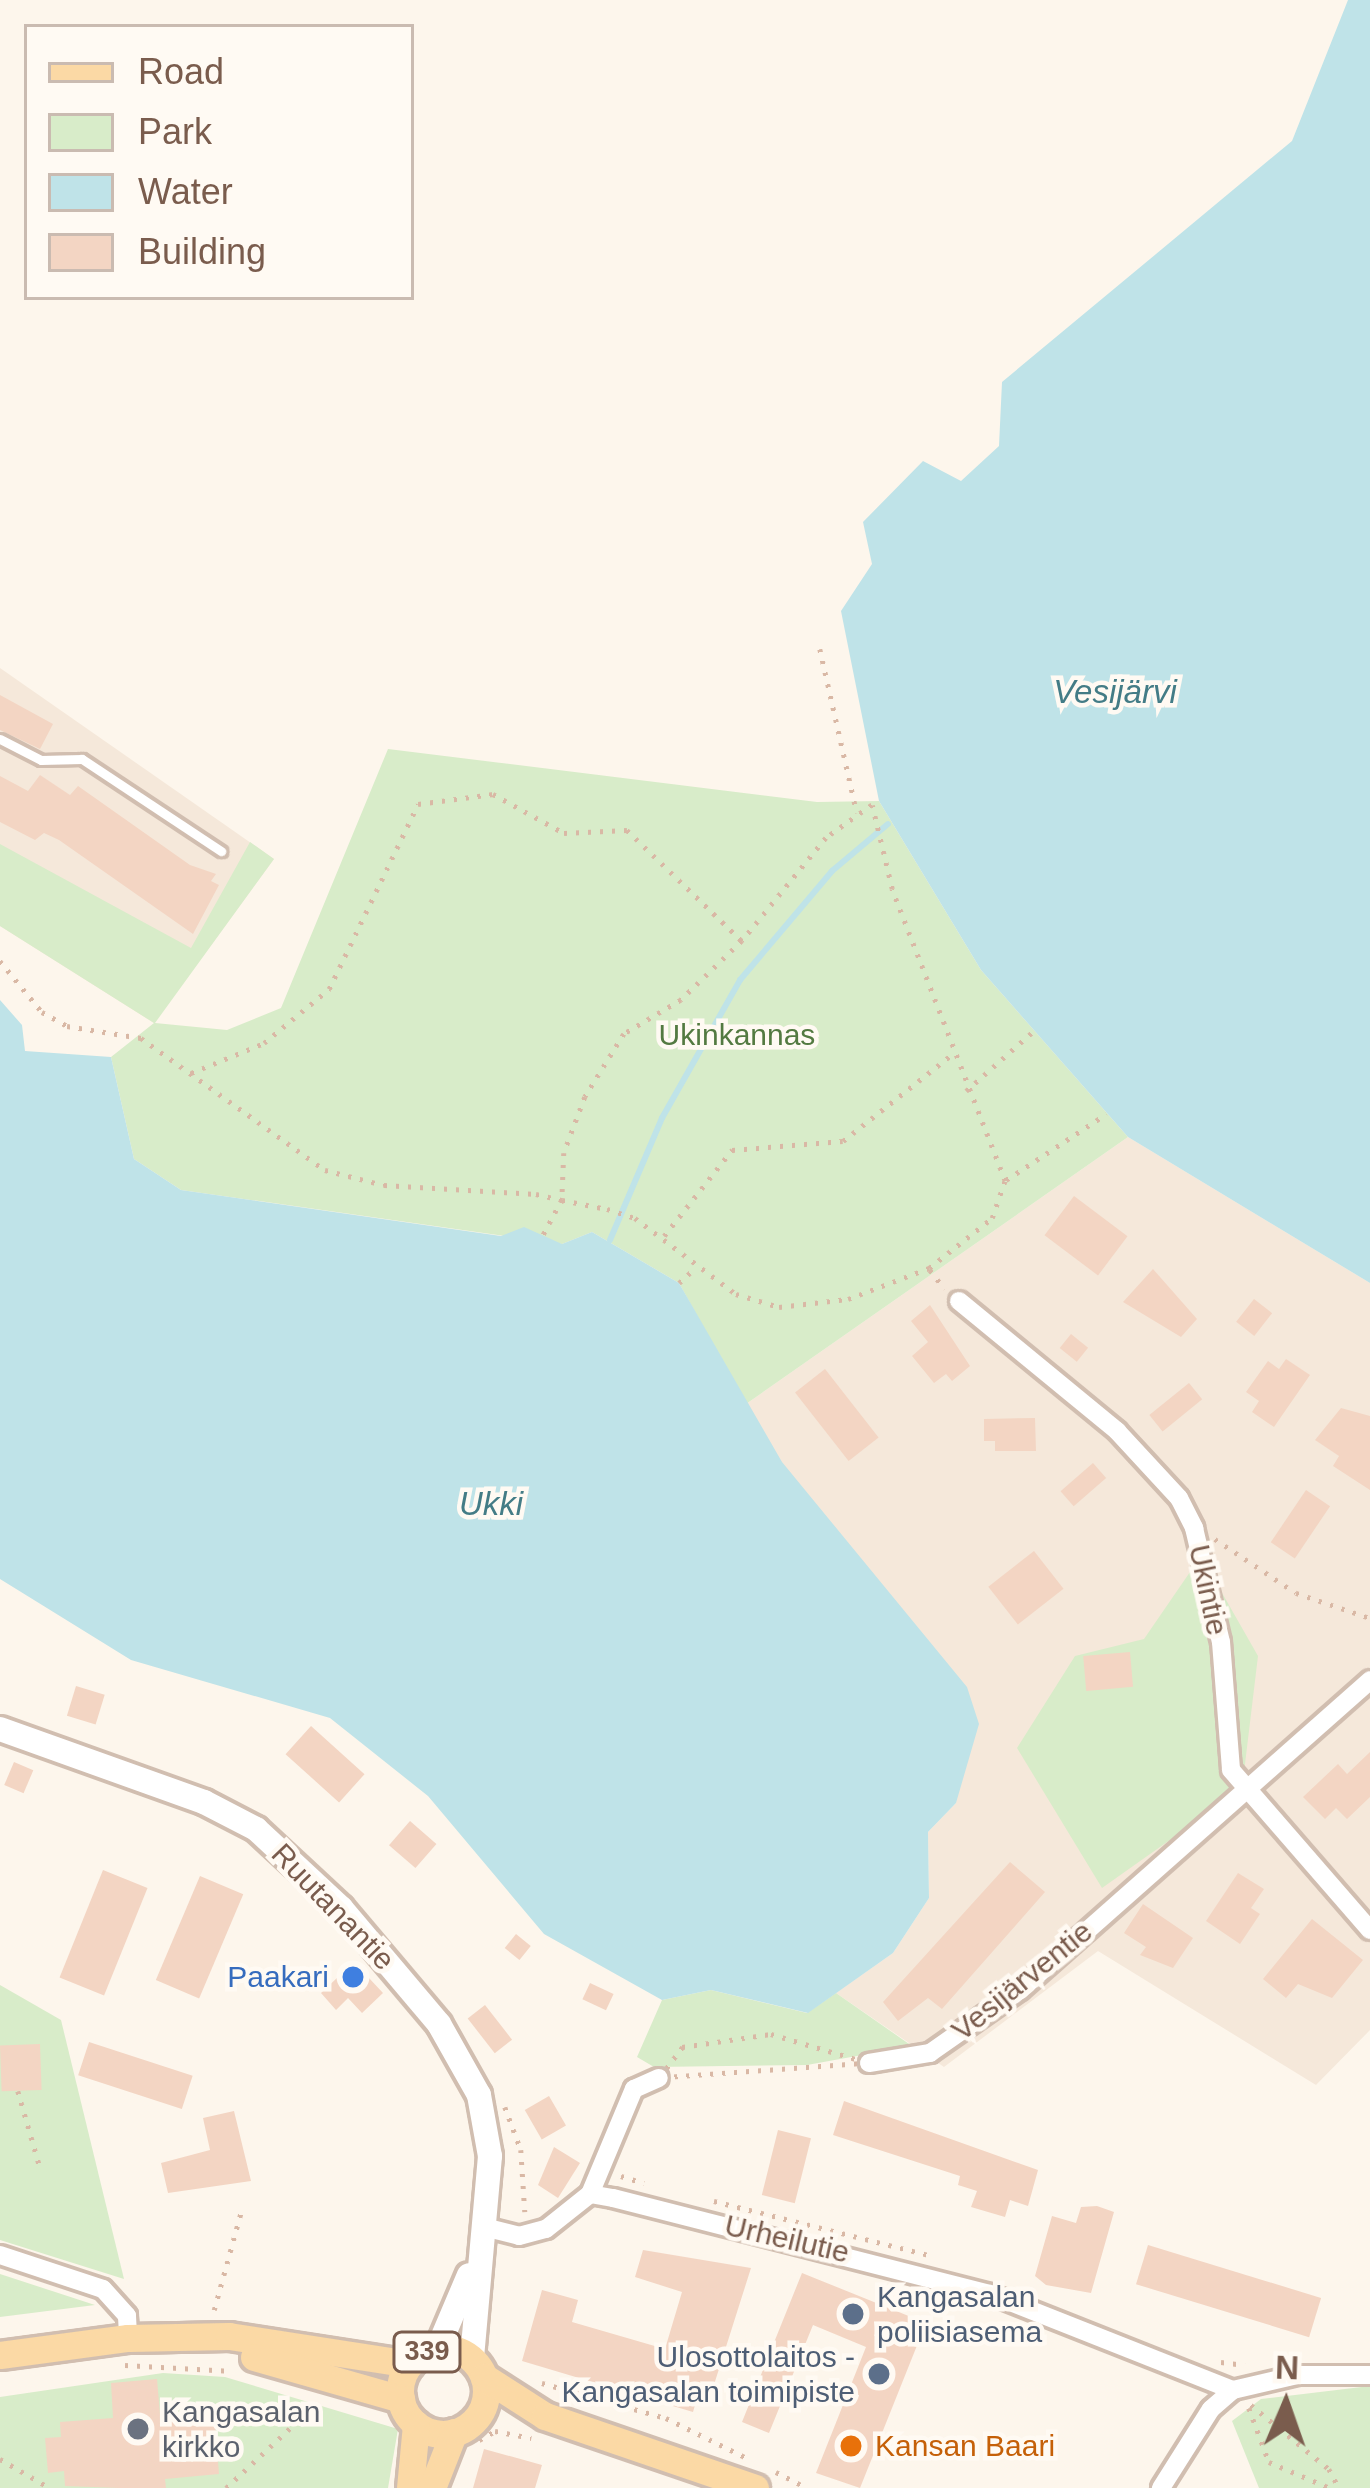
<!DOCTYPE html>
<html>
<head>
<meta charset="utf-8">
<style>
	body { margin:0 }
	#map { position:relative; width:1370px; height:2488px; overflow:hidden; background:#fdf6ec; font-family:Arial,sans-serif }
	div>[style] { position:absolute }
	.residential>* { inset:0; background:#f5e8da }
	.green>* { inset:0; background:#d8ecc9 }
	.water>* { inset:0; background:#bfe3e8 }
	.stream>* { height:6px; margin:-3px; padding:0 3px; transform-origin:3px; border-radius:3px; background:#bfe3e8 }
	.building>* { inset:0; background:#f3d5c3; transform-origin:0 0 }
	.path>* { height:4.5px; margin-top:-2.25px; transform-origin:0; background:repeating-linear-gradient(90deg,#d9b8a5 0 3px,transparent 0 12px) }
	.roads { filter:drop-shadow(3px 0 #d1beb0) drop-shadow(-3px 0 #d1beb0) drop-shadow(0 3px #d1beb0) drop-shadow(0 -3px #d1beb0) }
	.lane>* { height:9px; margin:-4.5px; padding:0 4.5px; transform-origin:4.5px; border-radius:4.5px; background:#fff }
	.street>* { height:18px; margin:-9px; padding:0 9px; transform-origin:9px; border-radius:9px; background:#fff }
	.secondary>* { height:24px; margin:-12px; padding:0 12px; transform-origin:12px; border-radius:12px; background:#fff }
	.primary>* { height:27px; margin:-13.5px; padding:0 13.5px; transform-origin:13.5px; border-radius:13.5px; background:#fbd9a5 }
	.primary>.ring { margin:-13.5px; padding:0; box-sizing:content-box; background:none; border:27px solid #fbd9a5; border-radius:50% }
	.dots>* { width:33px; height:33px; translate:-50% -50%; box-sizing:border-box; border:6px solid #fffaf3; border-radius:50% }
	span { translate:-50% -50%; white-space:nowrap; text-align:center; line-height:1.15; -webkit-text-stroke:9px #fffaf3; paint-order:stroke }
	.shield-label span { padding:3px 9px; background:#fffaf3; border:3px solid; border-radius:9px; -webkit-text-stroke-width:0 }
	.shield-label { font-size:27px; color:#7a5c4d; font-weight:700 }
	.park-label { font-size:30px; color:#537a41 }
	.street-label { font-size:30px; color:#7a5c4d }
	.shop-label { font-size:30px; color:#366cbe }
	.right { translate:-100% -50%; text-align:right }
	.service-label { font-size:30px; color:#4e5e75 }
	.left { translate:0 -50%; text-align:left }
	.worship-label { font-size:30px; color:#5b616d }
	.food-label { font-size:30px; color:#c56008 }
	.water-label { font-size:33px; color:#437c86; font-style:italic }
	.legend { position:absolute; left:24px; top:24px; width:390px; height:276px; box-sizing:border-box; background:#fffaf3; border:3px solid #cabbb1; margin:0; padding:15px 21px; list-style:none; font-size:36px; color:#7a5c4d }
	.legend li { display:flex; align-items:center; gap:24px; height:60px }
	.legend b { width:60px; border:3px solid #cabbb1 }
	.north { position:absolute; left:1226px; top:2344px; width:120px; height:120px; -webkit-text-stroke:9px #fffaf3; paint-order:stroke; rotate:2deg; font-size:33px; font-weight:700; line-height:48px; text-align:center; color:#7a5c4d }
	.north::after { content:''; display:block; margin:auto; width:42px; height:54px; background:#7a5c4d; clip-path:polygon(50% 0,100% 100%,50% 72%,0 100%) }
</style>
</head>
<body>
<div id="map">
	<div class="residential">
		<i style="clip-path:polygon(0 668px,274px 859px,154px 1023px,0 926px)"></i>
		<i style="clip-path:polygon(1128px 1137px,1370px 1283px,1370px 2030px,1316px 2085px,1098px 1951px,944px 2067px,836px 1993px,893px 1953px,929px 1898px,928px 1832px,956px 1803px,746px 1404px)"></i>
	</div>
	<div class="green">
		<i style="clip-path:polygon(388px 749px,817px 802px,879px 801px,981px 970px,1128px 1137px,746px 1404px,679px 1283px,592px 1232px,562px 1244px,181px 1190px,134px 1159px,111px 1057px,154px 1023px,0 926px,0 844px,191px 948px,250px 842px,274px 859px,155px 1023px,227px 1030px,281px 1008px)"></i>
		<i style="clip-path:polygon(1201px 1556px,1258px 1656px,1242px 1789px,1102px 1888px,1017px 1748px,1075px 1656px,1144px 1639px)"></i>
		<i style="clip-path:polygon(0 1985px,61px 2020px,124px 2279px,0 2240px)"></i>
		<i style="clip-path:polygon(711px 1990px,807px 2013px,836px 1993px,912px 2046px,807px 2065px,654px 2067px,637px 2057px,662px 2000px)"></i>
		<i style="clip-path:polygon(0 2274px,95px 2305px,0 2317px)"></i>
		<i style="clip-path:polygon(163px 2373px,225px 2377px,398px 2429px,388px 2488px,0 2488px,0 2397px)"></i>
		<i style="clip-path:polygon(1370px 2386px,1370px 2488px,1259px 2488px,1232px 2421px,1261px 2399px)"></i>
	</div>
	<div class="water">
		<i style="clip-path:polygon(1348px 0,1370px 0,1370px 1283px,1128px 1137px,981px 970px,879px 801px,841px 611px,872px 564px,863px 522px,923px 461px,961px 481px,999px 446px,1002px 382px,1292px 141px)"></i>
		<i style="clip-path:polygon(0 1000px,22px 1025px,25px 1051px,111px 1057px,134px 1159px,181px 1190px,501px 1236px,524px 1227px,562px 1244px,592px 1232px,679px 1283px,782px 1462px,967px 1687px,979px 1724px,956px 1803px,928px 1832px,929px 1898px,893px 1953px,808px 2013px,711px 1990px,662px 2000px,544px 1934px,428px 1796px,330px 1718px,131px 1660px,0 1579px)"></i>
	</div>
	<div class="stream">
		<i style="left:610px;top:1240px;width:133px;rotate:-66.9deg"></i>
		<i style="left:662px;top:1118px;width:159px;rotate:-60.5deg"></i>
		<i style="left:740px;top:980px;width:143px;rotate:-49.8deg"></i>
		<i style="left:832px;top:871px;width:73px;rotate:-40deg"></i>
	</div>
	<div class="building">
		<i style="clip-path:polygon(0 695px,53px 724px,40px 749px,0 730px)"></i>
		<i style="clip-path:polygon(40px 775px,70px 795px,78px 786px,190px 865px,216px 874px,211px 881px,219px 885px,193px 934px,59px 840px,44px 833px,35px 840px,0 822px,0 776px,28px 791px)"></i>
		<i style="left:1074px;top:1196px;width:67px;height:49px;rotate:37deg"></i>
		<i style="clip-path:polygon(1153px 1269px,1197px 1319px,1181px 1337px,1123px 1302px)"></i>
		<i style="left:1254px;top:1299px;width:23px;height:29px;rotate:38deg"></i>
		<i style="clip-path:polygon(930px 1305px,970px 1366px,952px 1381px,946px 1374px,934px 1383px,912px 1356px,928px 1342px,911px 1321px)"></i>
		<i style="left:1071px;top:1334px;width:22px;height:18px;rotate:39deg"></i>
		<i style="clip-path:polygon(1286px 1359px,1310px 1375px,1274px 1427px,1252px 1412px,1259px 1401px,1246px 1392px,1268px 1361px,1279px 1369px)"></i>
		<i style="left:825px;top:1369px;width:87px;height:38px;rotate:52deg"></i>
		<i style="left:1189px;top:1383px;width:21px;height:51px;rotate:51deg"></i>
		<i style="clip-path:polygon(1341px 1408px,1370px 1416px,1370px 1490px,1333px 1466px,1339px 1456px,1315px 1440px)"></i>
		<i style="clip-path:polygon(1035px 1418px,1036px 1451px,995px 1451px,995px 1441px,984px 1441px,984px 1419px)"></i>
		<i style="left:1093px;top:1463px;width:20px;height:43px;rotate:49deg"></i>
		<i style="left:1306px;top:1490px;width:29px;height:63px;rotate:34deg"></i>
		<i style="left:1034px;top:1551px;width:48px;height:58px;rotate:52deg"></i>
		<i style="left:1130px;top:1652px;width:35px;height:47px;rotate:85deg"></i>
		<i style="left:76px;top:1686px;width:30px;height:31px;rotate:17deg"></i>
		<i style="left:311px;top:1726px;width:72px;height:38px;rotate:42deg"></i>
		<i style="clip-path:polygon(1370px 1752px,1370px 1797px,1347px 1819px,1336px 1808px,1325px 1819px,1303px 1797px,1338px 1764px,1347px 1774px)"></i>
		<i style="left:14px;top:1762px;width:21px;height:25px;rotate:23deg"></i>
		<i style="left:410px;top:1821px;width:35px;height:32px;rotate:41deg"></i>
		<i style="clip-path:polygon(1010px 1862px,1045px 1892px,942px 2009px,928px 1998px,898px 2021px,883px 2002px)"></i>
		<i style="left:103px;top:1870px;width:48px;height:116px;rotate:22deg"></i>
		<i style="clip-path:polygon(1238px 1873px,1264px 1889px,1251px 1908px,1260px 1914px,1240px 1944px,1206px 1921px)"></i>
		<i style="left:200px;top:1876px;width:47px;height:113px;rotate:23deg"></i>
		<i style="clip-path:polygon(1143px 1904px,1193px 1938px,1173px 1968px,1140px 1955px,1146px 1947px,1124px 1933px)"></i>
		<i style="clip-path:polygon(1312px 1919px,1363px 1960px,1332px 1998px,1298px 1984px,1286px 1998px,1263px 1979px)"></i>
		<i style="left:516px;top:1934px;width:19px;height:18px;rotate:39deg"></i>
		<i style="clip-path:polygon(354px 1962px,383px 1993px,362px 2013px,348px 1998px,336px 2010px,321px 1993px)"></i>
		<i style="left:590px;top:1983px;width:26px;height:18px;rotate:25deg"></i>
		<i style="left:485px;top:2005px;width:44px;height:22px;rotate:52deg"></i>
		<i style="left:89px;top:2042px;width:109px;height:35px;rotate:18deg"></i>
		<i style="left:40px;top:2044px;width:46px;height:40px;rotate:88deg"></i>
		<i style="left:549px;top:2096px;width:34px;height:28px;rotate:60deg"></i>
		<i style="clip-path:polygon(844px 2101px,1038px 2170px,1028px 2206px,1010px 2200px,1005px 2217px,971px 2207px,977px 2191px,958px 2185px,960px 2176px,833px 2135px)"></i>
		<i style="clip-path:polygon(234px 2111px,251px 2181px,168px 2193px,161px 2163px,210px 2150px,203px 2118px)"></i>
		<i style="left:778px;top:2130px;width:34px;height:67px;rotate:14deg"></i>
		<i style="clip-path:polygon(554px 2147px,580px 2163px,558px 2198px,538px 2185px)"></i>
		<i style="clip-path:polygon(1097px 2206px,1114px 2212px,1091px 2293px,1046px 2285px,1035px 2276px,1052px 2216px,1076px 2223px,1081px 2207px)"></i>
		<i style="left:1148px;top:2245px;width:181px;height:41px;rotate:17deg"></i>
		<i style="clip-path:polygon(643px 2250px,751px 2268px,712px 2391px,700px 2388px,693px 2412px,522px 2361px,542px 2290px,578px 2300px,572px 2322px,665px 2349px,682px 2292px,635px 2277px)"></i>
		<i style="clip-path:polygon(802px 2273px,926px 2323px,860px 2488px,816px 2473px,866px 2347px,813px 2325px,769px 2433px,742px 2422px)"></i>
		<i style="clip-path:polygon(157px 2379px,160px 2414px,214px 2410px,219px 2474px,165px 2479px,166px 2488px,119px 2488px,65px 2486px,64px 2471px,48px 2473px,45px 2438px,61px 2437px,60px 2422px,113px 2418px,111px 2383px)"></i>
		<i style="clip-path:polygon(484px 2449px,542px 2465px,535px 2488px,473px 2488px)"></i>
	</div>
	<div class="path">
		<i style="left:820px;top:649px;width:168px;rotate:77.3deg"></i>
		<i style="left:0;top:961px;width:66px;rotate:50.5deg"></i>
		<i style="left:42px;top:1012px;width:29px;rotate:29deg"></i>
		<i style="left:67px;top:1026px;width:75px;rotate:9.2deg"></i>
		<i style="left:141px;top:1038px;width:226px;rotate:35.7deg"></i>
		<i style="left:325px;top:1170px;width:61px;rotate:14.3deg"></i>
		<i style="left:384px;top:1185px;width:152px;rotate:3.4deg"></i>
		<i style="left:536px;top:1194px;width:27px;rotate:13deg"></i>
		<i style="left:562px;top:1200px;width:46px;rotate:11.3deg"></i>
		<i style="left:607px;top:1209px;width:29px;rotate:18deg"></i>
		<i style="left:635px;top:1218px;width:126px;rotate:37deg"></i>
		<i style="left:736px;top:1294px;width:45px;rotate:16.8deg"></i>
		<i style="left:779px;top:1307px;width:69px;rotate:-6.6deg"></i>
		<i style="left:848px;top:1299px;width:87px;rotate:-20.9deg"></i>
		<i style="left:929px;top:1268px;width:80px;rotate:-38.4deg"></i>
		<i style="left:992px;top:1218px;width:39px;rotate:-71deg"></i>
		<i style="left:1005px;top:1181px;width:313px;rotate:-111.2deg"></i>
		<i style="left:892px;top:889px;width:86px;rotate:-103.4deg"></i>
		<i style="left:872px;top:805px;width:57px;rotate:144.3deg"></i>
		<i style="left:826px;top:838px;width:133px;rotate:129.2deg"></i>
		<i style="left:742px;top:941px;width:85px;rotate:136deg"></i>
		<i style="left:681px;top:1000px;width:66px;rotate:149.2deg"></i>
		<i style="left:624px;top:1034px;width:74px;rotate:121.8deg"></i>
		<i style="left:585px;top:1097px;width:60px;rotate:110.6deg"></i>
		<i style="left:564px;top:1153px;width:47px;rotate:92.4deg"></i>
		<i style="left:562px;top:1200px;width:40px;rotate:118deg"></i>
		<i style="left:191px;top:1073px;width:79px;rotate:-22.3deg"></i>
		<i style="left:264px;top:1043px;width:85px;rotate:-39.7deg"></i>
		<i style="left:329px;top:989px;width:205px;rotate:-64.3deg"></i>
		<i style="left:418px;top:804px;width:76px;rotate:-7.6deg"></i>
		<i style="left:493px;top:794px;width:81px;rotate:28.8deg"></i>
		<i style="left:564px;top:833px;width:63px;rotate:-2.7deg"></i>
		<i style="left:627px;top:830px;width:160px;rotate:44deg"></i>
		<i style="left:966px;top:1091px;width:95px;rotate:-41.6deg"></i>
		<i style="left:1006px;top:1180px;width:120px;rotate:-33.4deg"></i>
		<i style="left:664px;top:1236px;width:110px;rotate:-51.7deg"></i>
		<i style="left:732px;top:1150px;width:111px;rotate:-4.6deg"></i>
		<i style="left:843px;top:1141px;width:143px;rotate:-38.5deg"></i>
		<i style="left:930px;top:1270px;width:24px;rotate:52deg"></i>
		<i style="left:679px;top:1283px;width:22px;rotate:-43deg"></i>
		<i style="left:1215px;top:1539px;width:97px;rotate:33.7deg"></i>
		<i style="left:1296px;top:1593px;width:78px;rotate:18.7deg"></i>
		<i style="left:771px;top:2034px;width:102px;rotate:16.5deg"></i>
		<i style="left:869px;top:2063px;width:211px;rotate:175.9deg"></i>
		<i style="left:659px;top:2078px;width:39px;rotate:-53deg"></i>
		<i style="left:682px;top:2047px;width:90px;rotate:-8.3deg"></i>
		<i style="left:18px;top:2091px;width:79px;rotate:73.9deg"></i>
		<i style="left:505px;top:2107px;width:46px;rotate:69.6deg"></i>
		<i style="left:521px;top:2150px;width:62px;rotate:86.3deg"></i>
		<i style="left:621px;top:2176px;width:24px;rotate:17deg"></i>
		<i style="left:714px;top:2201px;width:222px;rotate:14.1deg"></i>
		<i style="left:214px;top:2310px;width:102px;rotate:-74.6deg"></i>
		<i style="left:1221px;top:2362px;width:24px;rotate:7deg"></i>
		<i style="left:125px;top:2365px;width:108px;rotate:3.2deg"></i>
		<i style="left:542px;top:2383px;width:129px;rotate:15.8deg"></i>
		<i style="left:666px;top:2418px;width:88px;rotate:26.3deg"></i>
		<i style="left:1251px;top:2405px;width:101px;rotate:39.4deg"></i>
		<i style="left:1329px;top:2469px;width:21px;rotate:62deg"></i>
		<i style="left:1249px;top:2408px;width:58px;rotate:69.7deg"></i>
		<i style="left:1269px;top:2462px;width:66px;rotate:23.1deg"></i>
		<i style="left:479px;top:2440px;width:18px;rotate:-29deg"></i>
		<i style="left:495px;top:2431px;width:37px;rotate:11deg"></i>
		<i style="left:0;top:2459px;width:58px;rotate:30.1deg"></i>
		<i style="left:776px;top:2472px;width:35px;rotate:27deg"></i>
		<i style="left:226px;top:2488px;width:130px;rotate:-43.1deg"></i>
	</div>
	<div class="roads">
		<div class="lane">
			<i style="left:0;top:739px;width:46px;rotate:27.1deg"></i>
			<i style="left:41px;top:760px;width:41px;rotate:-1.4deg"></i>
			<i style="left:82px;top:759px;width:167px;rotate:33.5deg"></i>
		</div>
		<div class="street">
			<i style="left:959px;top:1301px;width:205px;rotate:39.4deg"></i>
			<i style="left:1117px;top:1431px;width:91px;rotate:47.2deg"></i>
			<i style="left:1179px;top:1498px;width:34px;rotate:63deg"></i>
			<i style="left:1194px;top:1528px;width:117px;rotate:76.7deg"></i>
			<i style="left:1221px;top:1642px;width:128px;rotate:85.5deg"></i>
			<i style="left:1231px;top:1770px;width:212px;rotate:49deg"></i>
			<i style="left:869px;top:2063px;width:62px;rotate:-9.3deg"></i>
			<i style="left:930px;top:2053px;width:110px;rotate:-35deg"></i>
			<i style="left:1020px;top:1990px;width:468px;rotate:-41.5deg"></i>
			<i style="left:590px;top:2194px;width:114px;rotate:-67.3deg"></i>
			<i style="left:634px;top:2089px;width:27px;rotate:-24deg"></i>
			<i style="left:484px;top:2227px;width:36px;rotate:14deg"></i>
			<i style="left:519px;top:2236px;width:28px;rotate:-15deg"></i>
			<i style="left:546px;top:2229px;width:56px;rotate:-38.5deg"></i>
			<i style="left:590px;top:2194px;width:23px;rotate:10deg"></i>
			<i style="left:613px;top:2198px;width:389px;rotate:14.3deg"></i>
			<i style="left:990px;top:2294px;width:261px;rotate:21.6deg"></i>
			<i style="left:0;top:2255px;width:108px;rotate:18.3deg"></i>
			<i style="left:103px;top:2289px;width:36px;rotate:48deg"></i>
			<i style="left:127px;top:2316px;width:22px;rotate:87deg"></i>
			<i style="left:1161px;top:2488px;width:93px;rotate:-57.7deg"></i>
			<i style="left:1211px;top:2409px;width:29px;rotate:-41deg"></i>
			<i style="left:1233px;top:2390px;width:66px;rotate:-13.2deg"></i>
			<i style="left:1297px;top:2375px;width:73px"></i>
		</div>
		<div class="secondary">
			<i style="left:0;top:1729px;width:217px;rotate:19.7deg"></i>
			<i style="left:204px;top:1802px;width:59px;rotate:27.4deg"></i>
			<i style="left:256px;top:1829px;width:116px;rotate:42.9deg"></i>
			<i style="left:341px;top:1908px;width:152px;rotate:49.8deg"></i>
			<i style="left:439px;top:2024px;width:81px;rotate:60.6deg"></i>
			<i style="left:479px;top:2095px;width:62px;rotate:79.8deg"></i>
			<i style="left:490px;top:2156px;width:204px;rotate:95.1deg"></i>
			<i style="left:438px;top:2348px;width:79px;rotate:-67deg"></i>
		</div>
		<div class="primary">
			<i class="ring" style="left:400px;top:2348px;width:59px;height:59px"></i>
			<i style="left:0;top:2355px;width:129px;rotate:-7.6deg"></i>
			<i style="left:128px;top:2338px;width:101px;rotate:-1.1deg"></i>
			<i style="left:229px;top:2336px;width:183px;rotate:8.8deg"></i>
			<i style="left:254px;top:2357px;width:153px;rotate:15.9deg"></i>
			<i style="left:484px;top:2377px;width:72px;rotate:32.6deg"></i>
			<i style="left:545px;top:2416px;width:222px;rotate:18.9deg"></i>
			<i style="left:410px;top:2488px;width:64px;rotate:-84.6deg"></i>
			<i style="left:432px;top:2488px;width:60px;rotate:-68.6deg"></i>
		</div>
	</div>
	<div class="dots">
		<i style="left:353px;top:1977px;background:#3f7fe0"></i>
		<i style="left:853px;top:2314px;background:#5c6f8a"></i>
		<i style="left:879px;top:2374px;background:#5c6f8a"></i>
		<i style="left:138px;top:2429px;background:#6b7280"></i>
		<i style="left:851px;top:2446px;background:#e8710a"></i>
	</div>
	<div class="shield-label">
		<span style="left:427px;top:2352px">339</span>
	</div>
	<div class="park-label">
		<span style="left:737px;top:1035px">Ukinkannas</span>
	</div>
	<div class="street-label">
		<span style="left:1208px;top:1590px;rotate:78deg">Ukintie</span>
		<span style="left:333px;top:1907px;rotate:46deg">Ruutanantie</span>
		<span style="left:1022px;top:1981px;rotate:-39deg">Vesijärventie</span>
		<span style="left:787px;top:2239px;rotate:13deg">Urheilutie</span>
	</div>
	<div class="shop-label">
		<span class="right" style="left:329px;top:1977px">Paakari</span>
	</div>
	<div class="service-label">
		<span class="left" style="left:877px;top:2314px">Kangasalan<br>poliisiasema</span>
		<span class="right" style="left:855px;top:2374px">Ulosottolaitos -<br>Kangasalan toimipiste</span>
	</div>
	<div class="worship-label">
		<span class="left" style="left:162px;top:2429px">Kangasalan<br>kirkko</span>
	</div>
	<div class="food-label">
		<span class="left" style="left:875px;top:2446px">Kansan Baari</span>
	</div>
	<div class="water-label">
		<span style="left:1115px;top:692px">Vesijärvi</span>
		<span style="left:491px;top:1504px">Ukki</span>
	</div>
	<ul class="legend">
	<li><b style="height:15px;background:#fbd9a5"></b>Road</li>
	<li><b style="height:33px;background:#d8ecc9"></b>Park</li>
	<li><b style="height:33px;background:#bfe3e8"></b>Water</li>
	<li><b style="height:33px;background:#f3d5c3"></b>Building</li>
	</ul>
	<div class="north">N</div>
</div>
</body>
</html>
